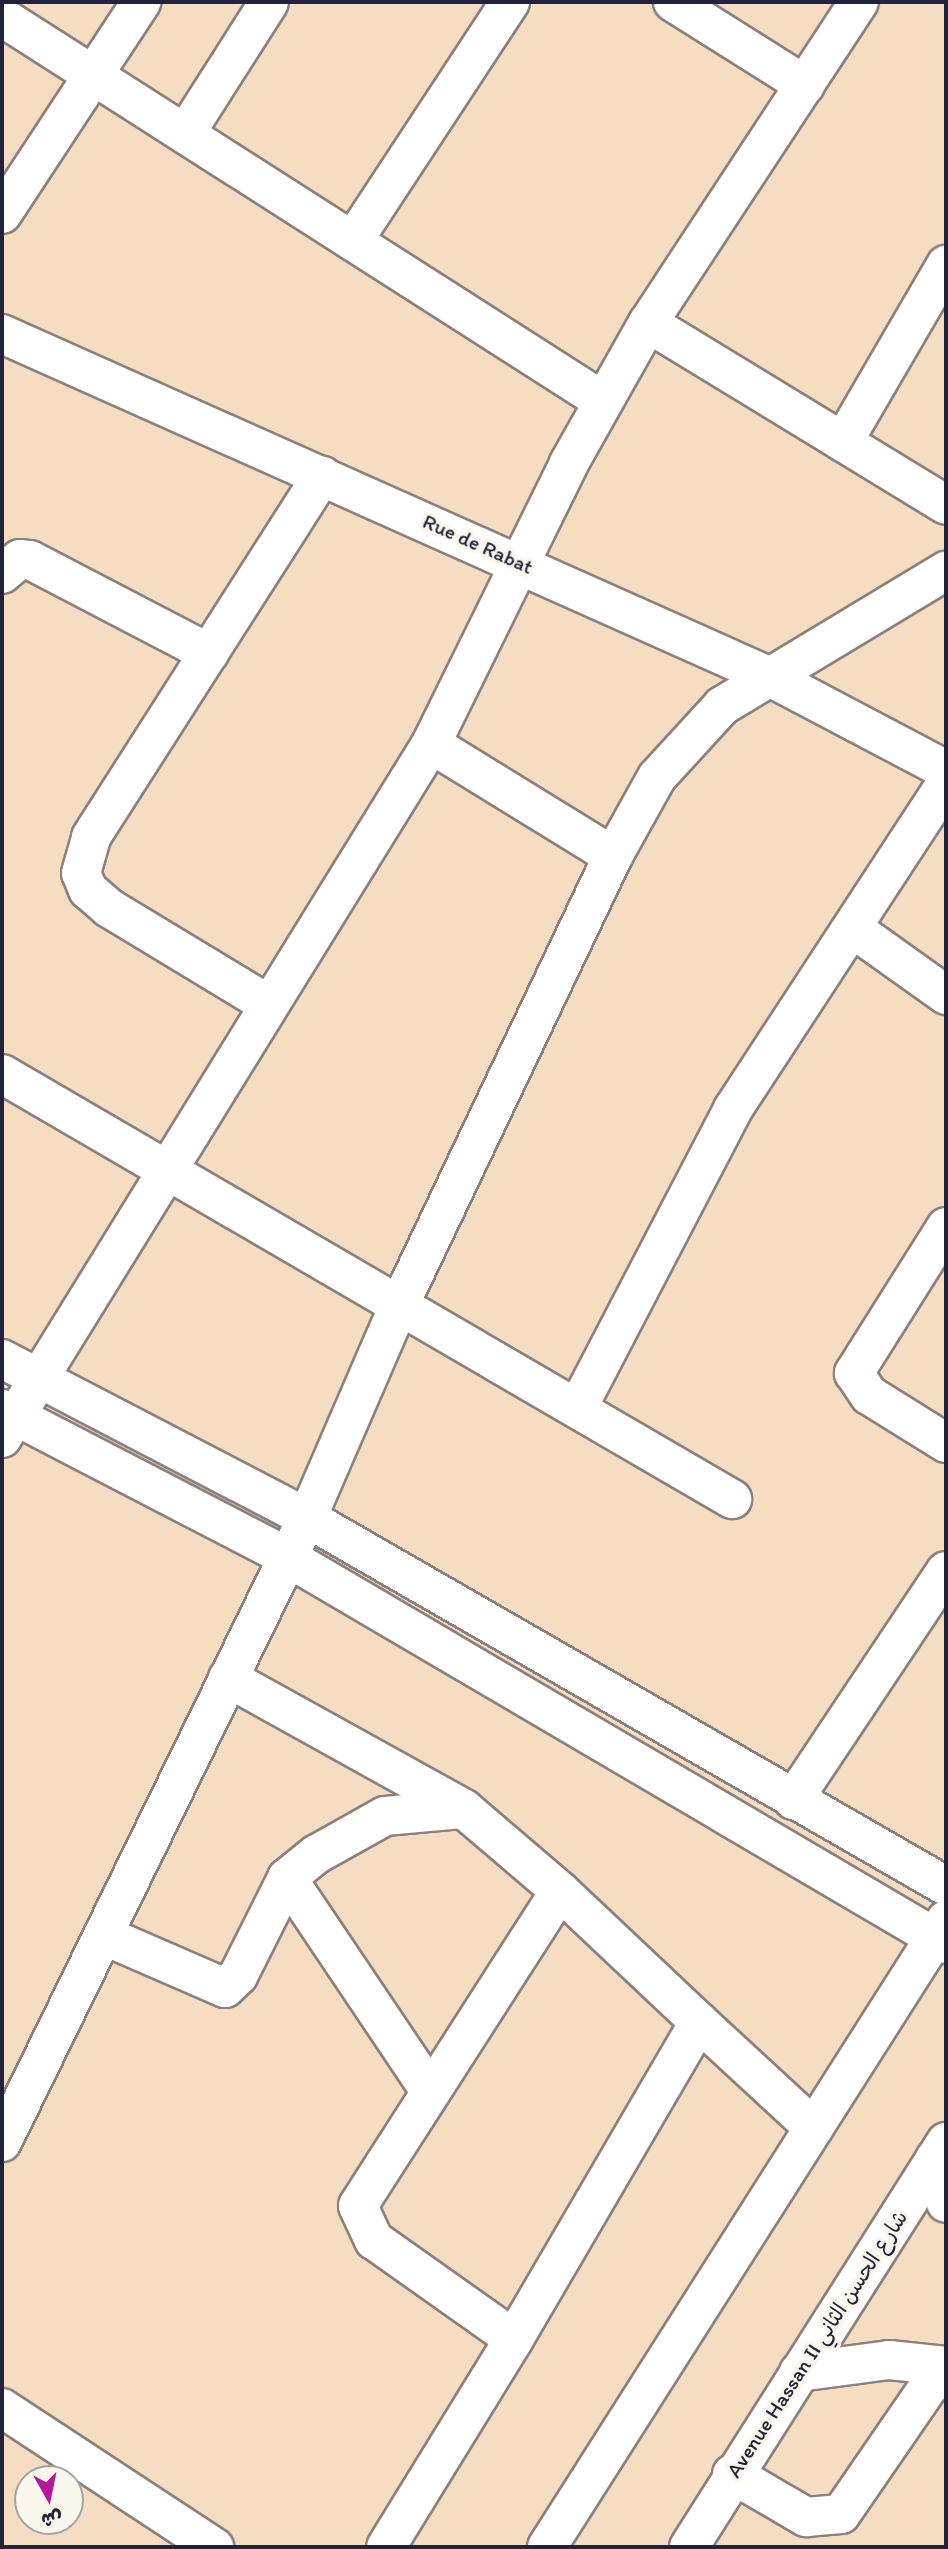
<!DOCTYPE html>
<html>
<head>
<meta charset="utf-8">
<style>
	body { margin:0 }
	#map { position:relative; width:948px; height:2549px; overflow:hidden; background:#f5ddc2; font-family:Itim,"Playpen Sans Arabic",sans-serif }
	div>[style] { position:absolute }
	.roads { filter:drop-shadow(2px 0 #8c807e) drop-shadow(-2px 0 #8c807e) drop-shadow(0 2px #8c807e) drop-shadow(0 -2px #8c807e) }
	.minor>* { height:38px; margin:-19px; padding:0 19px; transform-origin:19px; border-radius:19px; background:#fff }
	.major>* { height:38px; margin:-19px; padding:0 19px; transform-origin:19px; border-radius:19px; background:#fff }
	span { translate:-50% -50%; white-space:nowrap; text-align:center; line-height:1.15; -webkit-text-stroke:7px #fbf7ec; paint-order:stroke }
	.street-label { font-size:21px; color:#22223b }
	.frame { position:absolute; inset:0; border:4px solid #22223b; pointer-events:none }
	.north { position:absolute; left:14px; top:2465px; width:70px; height:70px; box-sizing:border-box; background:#fbf7ec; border:2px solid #a4a2a5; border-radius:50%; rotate:171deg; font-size:19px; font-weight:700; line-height:28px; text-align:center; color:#22223b }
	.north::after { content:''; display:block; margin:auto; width:24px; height:32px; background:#b5179e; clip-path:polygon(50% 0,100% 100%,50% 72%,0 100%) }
</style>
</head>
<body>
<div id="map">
	<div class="roads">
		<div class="minor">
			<i style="left:673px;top:2px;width:156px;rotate:32.2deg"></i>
			<i style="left:2px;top:17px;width:713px;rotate:32.58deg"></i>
			<i style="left:185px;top:134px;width:156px;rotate:-57.5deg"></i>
			<i style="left:2px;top:214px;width:254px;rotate:-56.7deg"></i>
			<i style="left:353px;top:241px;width:286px;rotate:-56.7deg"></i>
			<i style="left:648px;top:323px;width:349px;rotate:31.4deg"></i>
			<i style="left:2px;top:334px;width:837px;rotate:24.05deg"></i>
			<i style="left:766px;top:675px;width:204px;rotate:27.8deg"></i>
			<i style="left:843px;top:442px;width:205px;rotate:-59.8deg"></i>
			<i style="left:2px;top:574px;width:23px;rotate:-40deg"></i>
			<i style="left:20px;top:559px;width:10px;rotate:6deg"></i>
			<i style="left:30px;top:560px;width:202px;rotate:27.5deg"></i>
			<i style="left:431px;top:744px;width:214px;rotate:31.6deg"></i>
			<i style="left:855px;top:930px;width:112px;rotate:35.5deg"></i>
			<i style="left:266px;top:1003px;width:184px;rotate:-148.8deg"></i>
			<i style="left:109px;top:908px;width:28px;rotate:-139deg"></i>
			<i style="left:88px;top:890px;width:18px;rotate:-112deg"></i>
			<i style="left:81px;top:873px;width:37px;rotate:-74deg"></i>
			<i style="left:91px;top:837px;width:429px;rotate:-57.4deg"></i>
			<i style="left:2px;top:1074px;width:845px;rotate:30.21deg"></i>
			<i style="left:946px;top:1227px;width:173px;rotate:122.2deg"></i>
			<i style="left:854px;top:1373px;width:27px;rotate:56deg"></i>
			<i style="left:869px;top:1395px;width:91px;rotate:31.9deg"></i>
			<i style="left:2px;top:1359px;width:344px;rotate:27.5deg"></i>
			<i style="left:307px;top:1518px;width:737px;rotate:29.94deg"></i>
			<i style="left:578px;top:1407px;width:336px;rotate:-62.5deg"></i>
			<i style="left:733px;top:1109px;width:389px;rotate:-56.8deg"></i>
			<i style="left:2px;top:1409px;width:321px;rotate:27.4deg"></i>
			<i style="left:287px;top:1557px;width:764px;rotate:30.42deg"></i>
			<i style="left:2px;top:1438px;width:816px;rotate:-58.28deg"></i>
			<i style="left:431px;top:744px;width:313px;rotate:-63.8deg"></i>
			<i style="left:569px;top:463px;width:161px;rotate:-60.6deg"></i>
			<i style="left:648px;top:323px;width:384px;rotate:-56.7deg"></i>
			<i style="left:228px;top:1678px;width:270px;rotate:29deg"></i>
			<i style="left:464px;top:1809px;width:126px;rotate:40.5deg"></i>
			<i style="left:560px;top:1891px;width:374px;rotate:122.7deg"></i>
			<i style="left:358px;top:2206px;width:38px;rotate:65deg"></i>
			<i style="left:374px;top:2240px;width:171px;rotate:35.3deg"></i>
			<i style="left:514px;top:2339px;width:244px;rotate:121.6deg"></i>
			<i style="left:793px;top:1800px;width:275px;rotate:-56.3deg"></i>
			<i style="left:287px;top:1878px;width:257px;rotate:56.1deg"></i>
			<i style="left:103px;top:1935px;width:133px;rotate:23.5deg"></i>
			<i style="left:225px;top:1988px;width:18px;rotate:-43deg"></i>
			<i style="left:238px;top:1976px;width:110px;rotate:-63.4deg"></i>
			<i style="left:287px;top:1878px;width:38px;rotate:-39deg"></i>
			<i style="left:317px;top:1854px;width:78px;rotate:-29.2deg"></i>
			<i style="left:385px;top:1816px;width:77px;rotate:-5.2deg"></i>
			<i style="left:699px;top:2022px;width:156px;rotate:42.7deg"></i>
			<i style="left:2px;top:2142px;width:695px;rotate:-63.95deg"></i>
			<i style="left:307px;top:1518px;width:229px;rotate:-66.6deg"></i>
			<i style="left:398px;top:1308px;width:501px;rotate:-64.56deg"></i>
			<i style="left:613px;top:856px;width:90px;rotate:-60.9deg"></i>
			<i style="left:657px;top:777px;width:96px;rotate:-47.5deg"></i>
			<i style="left:722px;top:706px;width:262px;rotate:-31.1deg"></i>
			<i style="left:935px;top:2159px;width:45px;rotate:76deg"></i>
			<i style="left:514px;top:2339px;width:367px;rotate:-59.7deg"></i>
			<i style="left:699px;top:2022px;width:191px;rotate:-136.7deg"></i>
			<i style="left:799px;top:2372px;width:91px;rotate:-7.6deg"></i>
			<i style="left:889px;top:2360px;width:57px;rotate:6deg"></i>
			<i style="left:2px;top:2408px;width:254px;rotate:33.3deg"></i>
			<i style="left:732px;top:2474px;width:86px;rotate:30.2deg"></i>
			<i style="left:806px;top:2517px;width:35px;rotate:-5deg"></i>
			<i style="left:841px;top:2514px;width:155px;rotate:-55.5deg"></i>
			<i style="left:929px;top:2386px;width:21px;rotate:-35deg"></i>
			<i style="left:547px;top:2547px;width:743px;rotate:-57.53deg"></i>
		</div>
		<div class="major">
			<i style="left:689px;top:2547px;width:480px;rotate:-57.6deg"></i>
		</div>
	</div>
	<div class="street-label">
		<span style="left:478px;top:544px;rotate:24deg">Rue de Rabat</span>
		<span style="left:817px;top:2344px;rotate:-57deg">Avenue Hassan II شارع الحسن الثاني</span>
	</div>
	<div class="frame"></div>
	<div class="north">ش</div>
</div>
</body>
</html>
